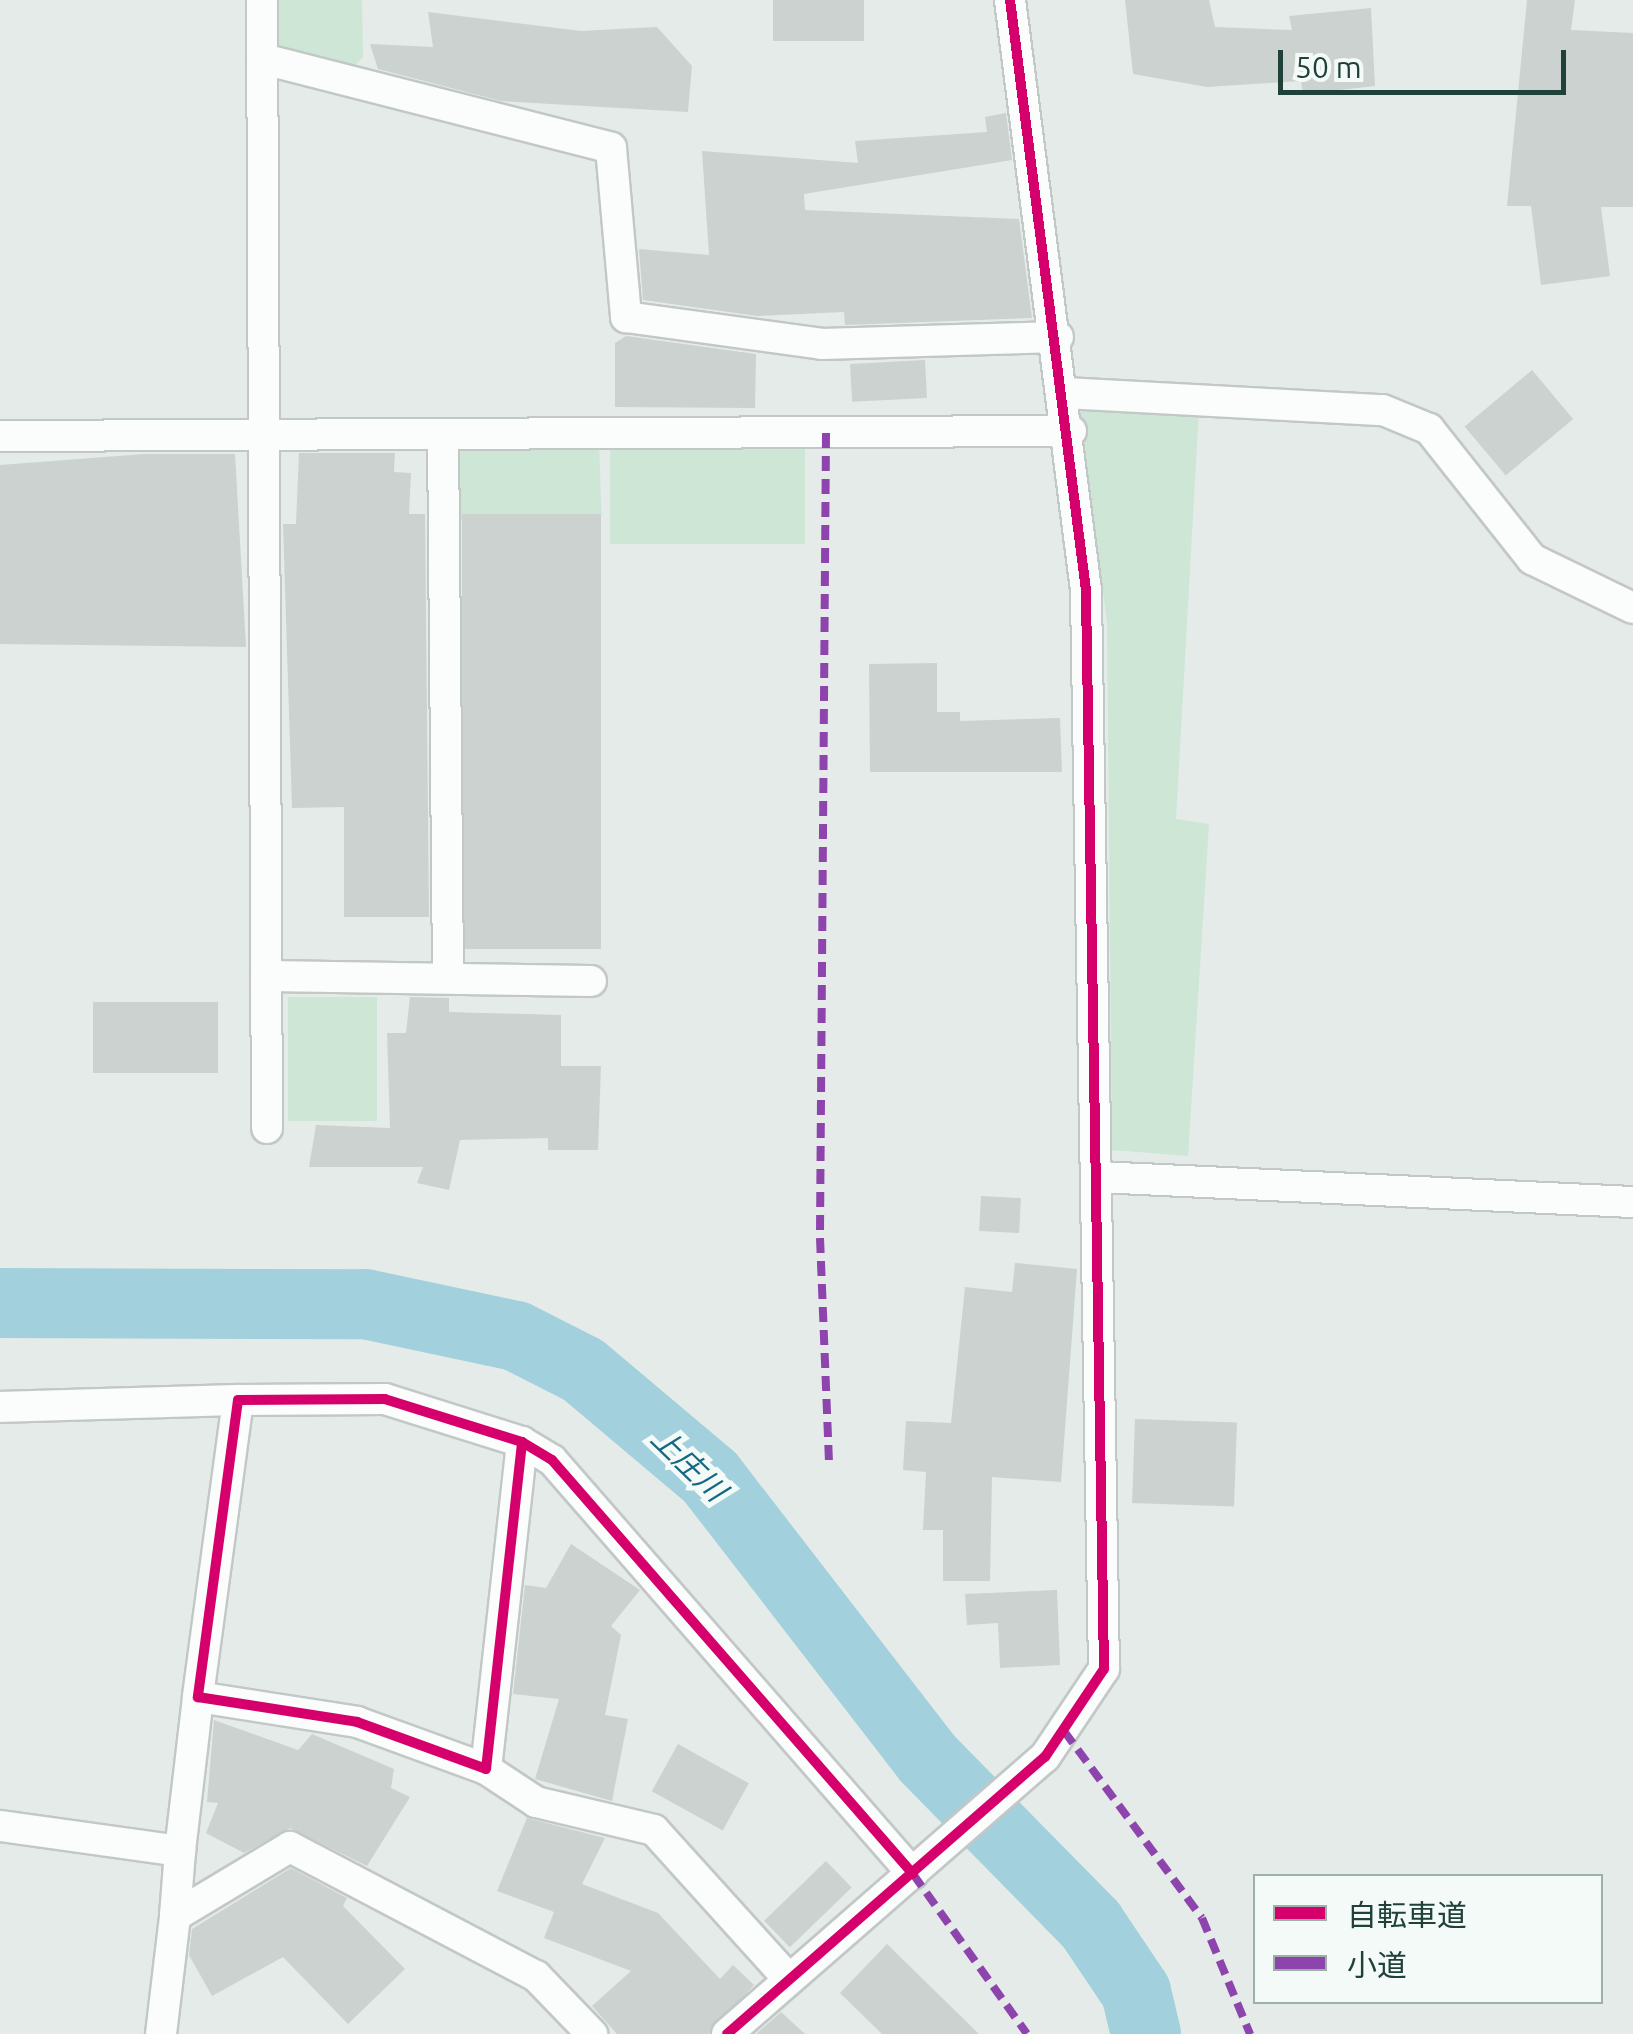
<!DOCTYPE html>
<html>
<head>
<meta charset="utf-8">
<style>
	body { margin:0 }
	#map { position:relative; width:1633px; height:2034px; overflow:hidden; background:#e5ebe8; font-family:Ubuntu,"Noto Sans JP",sans-serif }
	div>[style] { position:absolute }
	.green>* { inset:0; background:#cde6d6; transform-origin:0 0 }
	.river>* { height:70px; margin:-35px; padding:0 35px; transform-origin:35px; border-radius:35px; background:#a2d0dd }
	.building>* { inset:0; background:#ccd2d0; transform-origin:0 0 }
	.roads { filter:drop-shadow(2px 0 #c2c8c6) drop-shadow(-2px 0 #c2c8c6) drop-shadow(0 2px #c2c8c6) drop-shadow(0 -2px #c2c8c6) }
	.street>* { height:30px; margin:-15px; padding:0 15px; transform-origin:15px; border-radius:15px; background:#fbfcfc }
	.quiet>* { height:8px; margin-top:-4px; transform-origin:0; background:repeating-linear-gradient(90deg,#8e44ad 0 15px,transparent 0 23px) }
	.cycleway>* { height:10px; margin:-5px; padding:0 5px; transform-origin:5px; border-radius:5px; background:#d6006c }
	span { translate:-50% -50%; white-space:nowrap; text-align:center; line-height:1.15; -webkit-text-stroke:10px #f3faf7; paint-order:stroke }
	.water-label { font-size:30px; color:#146883; font-style:italic }
	.legend { position:absolute; left:1253px; top:1874px; width:350px; height:130px; box-sizing:border-box; background:#f3faf7; border:2px solid #9fb0ab; margin:0; padding:12px 18px; list-style:none; font-size:30px; color:#20413a }
	.legend li { display:flex; align-items:center; gap:20px; height:50px }
	.legend b { width:50px; border:2px solid #9fb0ab }
	.scale { position:absolute; left:1278px; top:50px; width:288px; height:45px; box-sizing:border-box; border:5px solid #20413a; border-top:0; padding-left:12px; font-size:30px; line-height:35px; white-space:nowrap; color:#20413a; -webkit-text-stroke:8px #f3faf7; paint-order:stroke }
</style>
</head>
<body>
<div id="map">
	<div class="green">
		<i style="clip-path:polygon(271px 0,362px 0,363px 57px,348px 73px,272px 55px)"></i>
		<i style="clip-path:polygon(1199px 409px,1176px 819px,1209px 824px,1188px 1156px,1112px 1150px,1107px 623px,1080px 410px)"></i>
		<i style="left:599px;top:443px;width:72px;height:144px;rotate:88deg"></i>
		<i style="left:610px;top:446px;width:195px;height:98px"></i>
		<i style="left:377px;top:997px;width:124px;height:89px;rotate:90deg"></i>
	</div>
	<div class="river">
		<i style="left:0;top:1303px;width:365px;rotate:0.2deg"></i>
		<i style="left:365px;top:1304px;width:154px;rotate:12deg"></i>
		<i style="left:516px;top:1336px;width:75px;rotate:26.9deg"></i>
		<i style="left:583px;top:1370px;width:166px;rotate:40.1deg"></i>
		<i style="left:710px;top:1477px;width:355px;rotate:52.3deg"></i>
		<i style="left:927px;top:1758px;width:234px;rotate:45.5deg"></i>
		<i style="left:1091px;top:1925px;width:81px;rotate:56.1deg"></i>
		<i style="left:1136px;top:1992px;width:43px;rotate:76.6deg"></i>
	</div>
	<div class="building">
		<i style="left:773px;top:0;width:91px;height:41px"></i>
		<i style="clip-path:polygon(1125px 0,1209px 0,1215px 27px,1292px 30px,1289px 16px,1371px 8px,1375px 86px,1303px 94px,1301px 81px,1207px 87px,1133px 74px)"></i>
		<i style="clip-path:polygon(1527px 0,1575px 0,1571px 30px,1633px 33px,1633px 207px,1601px 207px,1610px 276px,1541px 285px,1531px 206px,1507px 206px)"></i>
		<i style="clip-path:polygon(428px 12px,581px 31px,657px 27px,692px 66px,688px 112px,501px 101px,378px 69px,370px 44px,433px 47px)"></i>
		<i style="clip-path:polygon(1006px 113px,1012px 160px,804px 194px,805px 210px,1019px 219px,1032px 318px,845px 325px,844px 312px,757px 316px,643px 300px,639px 249px,709px 255px,702px 151px,858px 163px,855px 141px,987px 132px,985px 117px)"></i>
		<i style="clip-path:polygon(626px 336px,756px 354px,755px 408px,615px 407px,615px 343px)"></i>
		<i style="left:925px;top:360px;width:38px;height:75px;rotate:87deg"></i>
		<i style="left:1532px;top:370px;width:64px;height:88px;rotate:50deg"></i>
		<i style="clip-path:polygon(299px 453px,395px 453px,394px 472px,411px 473px,409px 514px,425px 514px,429px 917px,344px 917px,344px 807px,292px 808px,283px 524px,296px 524px)"></i>
		<i style="clip-path:polygon(144px 454px,235px 454px,246px 647px,0 644px,0 465px)"></i>
		<i style="left:462px;top:514px;width:139px;height:435px"></i>
		<i style="clip-path:polygon(937px 663px,937px 712px,960px 712px,960px 721px,1060px 718px,1062px 772px,870px 772px,869px 664px)"></i>
		<i style="clip-path:polygon(410px 997px,449px 998px,449px 1012px,561px 1015px,561px 1066px,601px 1066px,598px 1150px,548px 1150px,548px 1138px,460px 1140px,449px 1190px,417px 1183px,423px 1167px,309px 1167px,316px 1125px,390px 1128px,387px 1033px,406px 1033px)"></i>
		<i style="left:218px;top:1002px;width:71px;height:125px;rotate:90deg"></i>
		<i style="left:981px;top:1196px;width:40px;height:35px;rotate:3deg"></i>
		<i style="clip-path:polygon(1015px 1263px,1077px 1269px,1061px 1482px,992px 1477px,990px 1581px,943px 1581px,943px 1530px,923px 1530px,926px 1472px,903px 1470px,906px 1421px,951px 1423px,965px 1287px,1012px 1292px)"></i>
		<i style="left:1135px;top:1419px;width:102px;height:84px;rotate:2deg"></i>
		<i style="clip-path:polygon(571px 1544px,640px 1590px,611px 1626px,621px 1635px,605px 1715px,628px 1719px,612px 1801px,535px 1779px,559px 1699px,513px 1694px,525px 1585px,546px 1588px)"></i>
		<i style="clip-path:polygon(1057px 1590px,1060px 1665px,1000px 1668px,998px 1623px,967px 1625px,965px 1594px)"></i>
		<i style="clip-path:polygon(214px 1720px,298px 1750px,312px 1734px,394px 1769px,391px 1788px,410px 1797px,367px 1866px,290px 1828px,244px 1853px,206px 1833px,218px 1803px,207px 1802px)"></i>
		<i style="left:678px;top:1744px;width:81px;height:54px;rotate:29deg"></i>
		<i style="clip-path:polygon(527px 1818px,605px 1838px,582px 1884px,658px 1913px,720px 1979px,733px 1965px,754px 1985px,709px 2034px,617px 2034px,592px 2006px,631px 1971px,544px 1938px,554px 1912px,497px 1891px)"></i>
		<i style="left:826px;top:1861px;width:37px;height:86px;rotate:46deg"></i>
		<i style="clip-path:polygon(291px 1868px,347px 1898px,343px 1906px,405px 1969px,348px 2024px,283px 1957px,212px 1996px,189px 1955px,192px 1929px)"></i>
		<i style="clip-path:polygon(887px 1944px,979px 2034px,882px 2034px,840px 1993px)"></i>
		<i style="clip-path:polygon(781px 2012px,805px 2034px,756px 2034px)"></i>
	</div>
	<div class="roads">
		<div class="street">
			<i style="left:262px;top:0;width:1128px;rotate:89.75deg"></i>
			<i style="left:263px;top:59px;width:359px;rotate:14.3deg"></i>
			<i style="left:611px;top:148px;width:170px;rotate:84.9deg"></i>
			<i style="left:626px;top:317px;width:198px;rotate:7.8deg"></i>
			<i style="left:822px;top:344px;width:236px;rotate:-1.7deg"></i>
			<i style="left:1065px;top:393px;width:318px;rotate:3.1deg"></i>
			<i style="left:1383px;top:410px;width:50px;rotate:22.4deg"></i>
			<i style="left:1429px;top:429px;width:166px;rotate:51.6deg"></i>
			<i style="left:1532px;top:559px;width:112px;rotate:25.9deg"></i>
			<i style="left:443px;top:435px;width:543px;rotate:89.47deg"></i>
			<i style="left:0;top:436px;width:1071px;rotate:-0.27deg"></i>
			<i style="left:268px;top:976px;width:323px;rotate:0.9deg"></i>
			<i style="left:1098px;top:1177px;width:536px;rotate:2.68deg"></i>
			<i style="left:0;top:1407px;width:238px;rotate:-1.7deg"></i>
			<i style="left:522px;top:1442px;width:144px;rotate:-162.6deg"></i>
			<i style="left:385px;top:1399px;width:147px;rotate:179.6deg"></i>
			<i style="left:238px;top:1400px;width:300px;rotate:97.7deg"></i>
			<i style="left:198px;top:1697px;width:161px;rotate:8.9deg"></i>
			<i style="left:357px;top:1722px;width:137px;rotate:20deg"></i>
			<i style="left:486px;top:1769px;width:329px;rotate:-83.7deg"></i>
			<i style="left:522px;top:1442px;width:35px;rotate:31deg"></i>
			<i style="left:552px;top:1460px;width:549px;rotate:48.91deg"></i>
			<i style="left:486px;top:1769px;width:60px;rotate:33.4deg"></i>
			<i style="left:536px;top:1802px;width:121px;rotate:13.3deg"></i>
			<i style="left:654px;top:1830px;width:197px;rotate:47.9deg"></i>
			<i style="left:0;top:1826px;width:182px;rotate:7.9deg"></i>
			<i style="left:180px;top:1851px;width:155px;rotate:-83.3deg"></i>
			<i style="left:180px;top:1851px;width:65px;rotate:94.4deg"></i>
			<i style="left:175px;top:1916px;width:134px;rotate:-31deg"></i>
			<i style="left:290px;top:1847px;width:278px;rotate:27.7deg"></i>
			<i style="left:536px;top:1976px;width:81px;rotate:46deg"></i>
			<i style="left:161px;top:2034px;width:119px;rotate:-83.2deg"></i>
			<i style="left:727px;top:2034px;width:422px;rotate:-41.1deg"></i>
			<i style="left:1045px;top:1757px;width:106px;rotate:-56.2deg"></i>
			<i style="left:1104px;top:1669px;width:1079px;rotate:-90.96deg"></i>
			<i style="left:1086px;top:590px;width:595px;rotate:-97.34deg"></i>
		</div>
	</div>
	<div class="quiet">
		<i style="left:826px;top:433px;width:805px;rotate:90.43deg"></i>
		<i style="left:820px;top:1238px;width:223px;rotate:87.7deg"></i>
		<i style="left:1064px;top:1731px;width:232px;rotate:53.6deg"></i>
		<i style="left:1202px;top:1918px;width:126px;rotate:67.5deg"></i>
		<i style="left:913px;top:1874px;width:196px;rotate:54.5deg"></i>
	</div>
	<div class="cycleway">
		<i style="left:522px;top:1442px;width:144px;rotate:-162.6deg"></i>
		<i style="left:385px;top:1399px;width:147px;rotate:179.6deg"></i>
		<i style="left:238px;top:1400px;width:300px;rotate:97.7deg"></i>
		<i style="left:198px;top:1697px;width:161px;rotate:8.9deg"></i>
		<i style="left:357px;top:1722px;width:137px;rotate:20deg"></i>
		<i style="left:486px;top:1769px;width:329px;rotate:-83.7deg"></i>
		<i style="left:522px;top:1442px;width:35px;rotate:31deg"></i>
		<i style="left:552px;top:1460px;width:549px;rotate:48.91deg"></i>
		<i style="left:727px;top:2034px;width:422px;rotate:-41.1deg"></i>
		<i style="left:1045px;top:1757px;width:106px;rotate:-56.2deg"></i>
		<i style="left:1104px;top:1669px;width:1079px;rotate:-90.96deg"></i>
		<i style="left:1086px;top:590px;width:595px;rotate:-97.34deg"></i>
	</div>
	<div class="water-label">
		<span style="left:689px;top:1464px;rotate:44deg">上庄川</span>
	</div>
	<ul class="legend">
	<li><b style="height:12px;background:#d6006c"></b>自転車道</li>
	<li><b style="height:12px;background:#8e44ad"></b>小道</li>
	</ul>
	<div class="scale">50 m</div>
</div>
</body>
</html>
